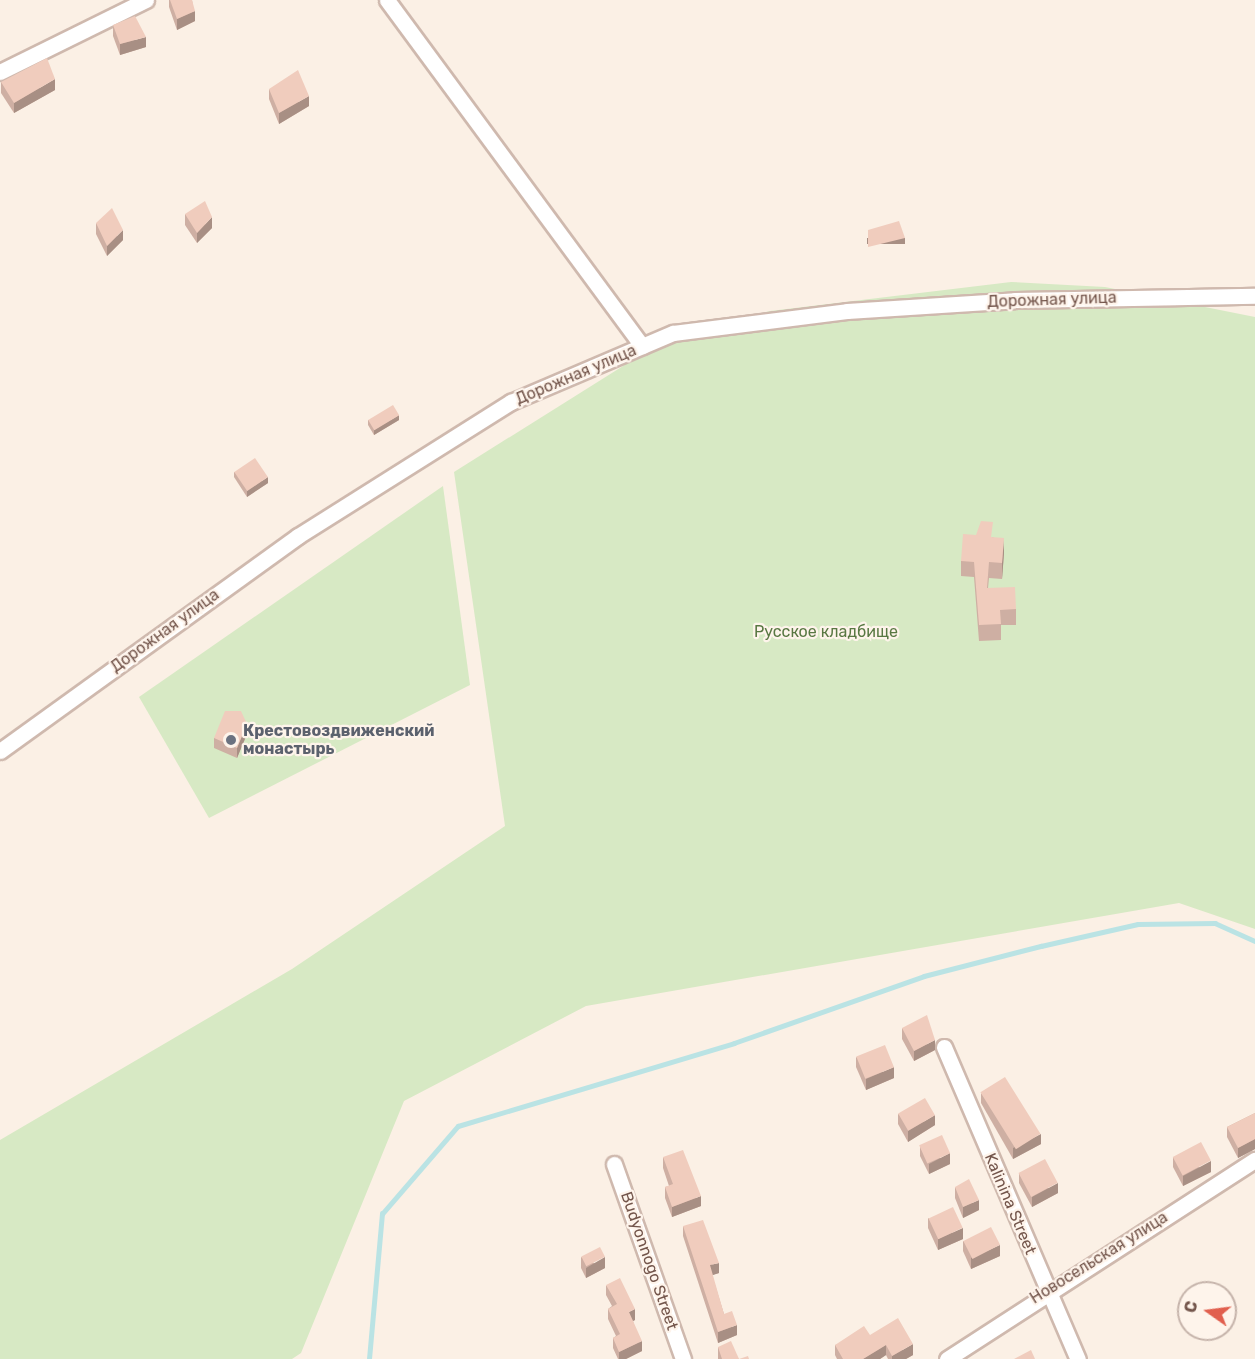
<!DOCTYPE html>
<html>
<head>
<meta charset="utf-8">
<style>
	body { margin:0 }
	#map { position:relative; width:1255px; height:1359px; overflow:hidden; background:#fbf0e5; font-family:Rubik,sans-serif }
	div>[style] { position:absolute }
	.green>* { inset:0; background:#d7e9c4 }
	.stream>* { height:4.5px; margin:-2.25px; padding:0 2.25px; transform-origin:2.25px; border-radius:2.25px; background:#bae3e4 }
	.roads { filter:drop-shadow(2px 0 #cfb9ae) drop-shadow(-2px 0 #cfb9ae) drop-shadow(0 2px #cfb9ae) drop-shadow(0 -2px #cfb9ae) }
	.minor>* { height:15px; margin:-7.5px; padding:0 7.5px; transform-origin:7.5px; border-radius:7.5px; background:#fff }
	.wall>* { inset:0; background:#ceafa3 }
	.shaded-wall>* { inset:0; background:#a88f84; transform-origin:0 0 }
	.building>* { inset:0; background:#f0ccbd; transform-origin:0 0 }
	.dots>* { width:16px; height:16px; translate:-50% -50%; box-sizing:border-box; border:3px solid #fef4eb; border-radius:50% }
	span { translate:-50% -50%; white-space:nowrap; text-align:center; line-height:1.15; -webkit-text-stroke:4.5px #fef4eb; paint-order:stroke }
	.street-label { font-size:16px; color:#73554b }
	.park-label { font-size:16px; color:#597843 }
	.worship-label { font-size:16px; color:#5b616d; font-weight:700 }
	.left { translate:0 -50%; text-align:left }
	.north { position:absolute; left:1177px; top:1281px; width:60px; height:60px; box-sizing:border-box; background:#fef4eb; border:2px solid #c6b4ab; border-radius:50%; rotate:284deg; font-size:16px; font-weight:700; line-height:24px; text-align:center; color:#73554b }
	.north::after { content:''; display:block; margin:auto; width:21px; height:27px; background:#e15f4e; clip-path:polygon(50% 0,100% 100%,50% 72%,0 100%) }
</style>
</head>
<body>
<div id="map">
	<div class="green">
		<i style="clip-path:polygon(1011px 282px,1105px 287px,1255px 317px,1255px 929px,1179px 903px,586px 1006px,404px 1101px,301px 1353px,292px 1359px,0 1359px,0 1140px,292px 969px,505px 826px,454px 472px,674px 334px,770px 311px)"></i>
		<i style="clip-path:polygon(443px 486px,470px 685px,209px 818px,139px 697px)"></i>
	</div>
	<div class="stream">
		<i style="left:369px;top:1359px;width:146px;rotate:-84.9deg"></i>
		<i style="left:382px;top:1214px;width:116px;rotate:-49.2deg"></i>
		<i style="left:458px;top:1126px;width:288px;rotate:-16.7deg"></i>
		<i style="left:734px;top:1043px;width:201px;rotate:-19.4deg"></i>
		<i style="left:924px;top:976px;width:121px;rotate:-14.4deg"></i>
		<i style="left:1041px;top:946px;width:99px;rotate:-12.8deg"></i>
		<i style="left:1138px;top:924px;width:77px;rotate:-0.7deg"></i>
		<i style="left:1215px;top:923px;width:44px;rotate:24.2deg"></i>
	</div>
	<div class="roads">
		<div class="minor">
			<i style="left:387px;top:0;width:430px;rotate:53.6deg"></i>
			<i style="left:0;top:72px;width:163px;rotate:-26.3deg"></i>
			<i style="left:0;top:751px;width:367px;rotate:-35.8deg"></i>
			<i style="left:298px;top:536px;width:252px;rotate:-32.2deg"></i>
			<i style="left:511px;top:402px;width:176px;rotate:-23.1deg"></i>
			<i style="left:673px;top:333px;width:175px;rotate:-7.2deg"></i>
			<i style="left:847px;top:311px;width:168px;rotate:-3.7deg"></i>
			<i style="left:1015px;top:300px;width:240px;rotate:-1deg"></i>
			<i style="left:944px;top:1047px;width:340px;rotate:66.8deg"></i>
			<i style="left:614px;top:1164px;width:207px;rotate:70.5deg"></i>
			<i style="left:947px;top:1359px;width:367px;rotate:-32.9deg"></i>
		</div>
	</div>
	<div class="wall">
		<i style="clip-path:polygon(169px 0,192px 0,195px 21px,177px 30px,169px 7px)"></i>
		<i style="clip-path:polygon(113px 25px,146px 47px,120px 55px,113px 36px)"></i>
		<i style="clip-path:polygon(1px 82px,55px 90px,14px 113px,1px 93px)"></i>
		<i style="clip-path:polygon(269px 89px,309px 106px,279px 124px,269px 99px)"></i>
		<i style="clip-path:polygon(185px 214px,212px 228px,197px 243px,185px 225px)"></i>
		<i style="clip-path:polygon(96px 223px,123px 240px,107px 256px,96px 234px)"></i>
		<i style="clip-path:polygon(368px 420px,399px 420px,374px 435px,368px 425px)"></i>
		<i style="clip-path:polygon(234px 472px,268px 483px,247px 497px,234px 477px)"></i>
		<i style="clip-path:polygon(993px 537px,1004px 553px,1002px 579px,989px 578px,988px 588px,1016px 609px,1016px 625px,1001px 625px,1001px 640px,979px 641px,974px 577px,961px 576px,961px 561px)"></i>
		<i style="clip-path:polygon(247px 734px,237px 758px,214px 748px,214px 738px)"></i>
		<i style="clip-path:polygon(902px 1028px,935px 1050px,914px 1061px,902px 1039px)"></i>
		<i style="clip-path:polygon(856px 1057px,894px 1078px,866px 1090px,856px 1067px)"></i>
		<i style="clip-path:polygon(981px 1093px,1041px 1144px,1013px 1159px,981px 1103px)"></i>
		<i style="clip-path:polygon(1255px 1113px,1255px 1149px,1238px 1158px,1227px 1137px,1227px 1127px)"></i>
		<i style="clip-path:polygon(898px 1114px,935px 1125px,908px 1142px,898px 1124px)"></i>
		<i style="clip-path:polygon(920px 1146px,950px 1164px,929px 1174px,920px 1156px)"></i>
		<i style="clip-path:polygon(663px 1157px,701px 1206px,672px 1217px,665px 1198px,665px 1187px,669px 1186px,663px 1168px)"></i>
		<i style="clip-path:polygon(1173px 1157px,1211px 1172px,1183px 1186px,1173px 1167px)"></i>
		<i style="clip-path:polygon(1019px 1173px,1058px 1193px,1032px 1207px,1019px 1183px)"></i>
		<i style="clip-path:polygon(955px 1187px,979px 1210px,963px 1218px,955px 1198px)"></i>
		<i style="clip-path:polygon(928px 1218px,963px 1239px,938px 1250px,928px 1228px)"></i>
		<i style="clip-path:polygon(683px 1226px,719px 1273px,712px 1275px,724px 1314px,737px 1335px,718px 1343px,683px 1236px)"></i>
		<i style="clip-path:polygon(963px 1241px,1000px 1256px,971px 1269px,963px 1251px)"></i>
		<i style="clip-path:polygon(581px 1257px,605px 1268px,586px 1278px,581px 1268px)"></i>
		<i style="clip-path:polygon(606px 1285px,635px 1320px,633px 1321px,642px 1351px,626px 1359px,618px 1359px,613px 1348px,613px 1338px,616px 1336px,608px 1319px,608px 1309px,612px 1306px,606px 1295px)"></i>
		<i style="clip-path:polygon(870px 1335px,913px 1355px,906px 1359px,888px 1359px,886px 1355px,880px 1359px,837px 1359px,835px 1355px,835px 1345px)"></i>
		<i style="clip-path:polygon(718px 1347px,739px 1359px,718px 1359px)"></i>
	</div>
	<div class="shaded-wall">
		<i style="clip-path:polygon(195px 11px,195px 21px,177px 30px,177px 19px)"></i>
		<i style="clip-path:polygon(146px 37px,146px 47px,120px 55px,120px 44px)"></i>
		<i style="clip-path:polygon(55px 79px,55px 90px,14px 113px,14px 103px)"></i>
		<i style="clip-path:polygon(309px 96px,309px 106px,279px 124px,279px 113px)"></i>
		<i style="clip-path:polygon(212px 217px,212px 228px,197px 243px,197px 233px)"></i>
		<i style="clip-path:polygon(123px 230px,123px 240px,107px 256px,107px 246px)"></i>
		<i style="left:905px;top:238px;width:6px;height:38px;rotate:90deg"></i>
		<i style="clip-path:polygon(399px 415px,399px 420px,374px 435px,374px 430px)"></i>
		<i style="clip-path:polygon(268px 477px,268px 483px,247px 497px,247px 491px)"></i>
		<i style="clip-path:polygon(1004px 538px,1004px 553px,1002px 579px,1002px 563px)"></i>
		<i style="clip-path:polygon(247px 724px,247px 734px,237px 758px,237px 748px)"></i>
		<i style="clip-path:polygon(935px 1040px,935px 1050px,914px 1061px,914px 1051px)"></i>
		<i style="clip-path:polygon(894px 1067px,894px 1078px,866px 1090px,866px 1079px)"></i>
		<i style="clip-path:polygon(935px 1115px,935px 1125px,908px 1142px,908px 1131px)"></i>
		<i style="clip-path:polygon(1041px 1134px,1041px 1144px,1013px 1159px,1013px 1148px)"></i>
		<i style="clip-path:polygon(1255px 1139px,1255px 1149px,1238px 1158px,1238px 1148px)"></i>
		<i style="clip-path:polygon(950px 1153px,950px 1164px,929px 1174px,929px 1164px)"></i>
		<i style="clip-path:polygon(1211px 1161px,1211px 1172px,1183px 1186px,1183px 1176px)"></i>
		<i style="clip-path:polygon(1058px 1183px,1058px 1193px,1032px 1207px,1032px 1197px)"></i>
		<i style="clip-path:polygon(701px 1196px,701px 1206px,672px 1217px,672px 1207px)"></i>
		<i style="clip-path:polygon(979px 1200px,979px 1210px,963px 1218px,963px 1207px)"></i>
		<i style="clip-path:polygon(963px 1228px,963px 1239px,938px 1250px,938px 1239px)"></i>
		<i style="clip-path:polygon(1000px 1245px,1000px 1256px,971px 1269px,971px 1258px)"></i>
		<i style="clip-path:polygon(605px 1257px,605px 1268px,586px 1278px,586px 1268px)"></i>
		<i style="clip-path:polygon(719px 1263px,719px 1273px,710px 1276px,710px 1265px)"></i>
		<i style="clip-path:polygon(635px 1309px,635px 1320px,629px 1323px,629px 1312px)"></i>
		<i style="clip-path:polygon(737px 1325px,737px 1335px,718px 1343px,718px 1332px)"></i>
		<i style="clip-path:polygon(642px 1341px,642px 1351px,626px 1359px,619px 1359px,619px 1352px)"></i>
		<i style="clip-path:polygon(913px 1344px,913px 1355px,906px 1359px,892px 1359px,892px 1356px)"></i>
		<i style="clip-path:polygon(886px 1345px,886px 1355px,880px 1359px,863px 1359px)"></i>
	</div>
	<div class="building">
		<i style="clip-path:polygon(170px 0,192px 0,195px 11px,177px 19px)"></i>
		<i style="clip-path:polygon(135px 16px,146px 37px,120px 44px,113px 25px)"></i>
		<i style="clip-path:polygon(47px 58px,55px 79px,14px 103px,1px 82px)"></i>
		<i style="clip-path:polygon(298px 70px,309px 96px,279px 113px,269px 89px)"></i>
		<i style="clip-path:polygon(205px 201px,212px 217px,197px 233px,185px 214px)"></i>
		<i style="clip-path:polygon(112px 208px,123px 230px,107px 246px,96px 223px)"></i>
		<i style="clip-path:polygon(899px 221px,905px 238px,868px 247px,868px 230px)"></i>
		<i style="left:393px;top:405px;width:12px;height:29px;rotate:59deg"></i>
		<i style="left:255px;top:458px;width:23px;height:25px;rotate:56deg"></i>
		<i style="clip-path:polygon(981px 521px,993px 522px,991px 537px,1004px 538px,1002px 563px,989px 562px,987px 588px,1015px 587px,1016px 609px,1000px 610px,1001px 624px,979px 625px,974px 562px,961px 561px,963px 534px,976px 535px)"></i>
		<i style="clip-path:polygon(225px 711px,241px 711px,247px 724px,237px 748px,214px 738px)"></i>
		<i style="clip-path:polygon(927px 1015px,935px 1040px,914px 1051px,902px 1028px)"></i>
		<i style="left:885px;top:1045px;width:24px;height:31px;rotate:68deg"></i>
		<i style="left:1005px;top:1077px;width:67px;height:29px;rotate:58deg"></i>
		<i style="left:925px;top:1098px;width:20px;height:31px;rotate:60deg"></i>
		<i style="clip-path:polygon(1255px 1113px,1255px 1139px,1238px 1148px,1227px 1127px)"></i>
		<i style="left:942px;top:1135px;width:20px;height:25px;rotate:66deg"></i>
		<i style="left:1201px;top:1142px;width:21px;height:32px;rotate:62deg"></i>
		<i style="clip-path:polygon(683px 1150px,701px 1196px,672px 1207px,665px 1187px,673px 1184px,663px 1157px)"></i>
		<i style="left:1045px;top:1159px;width:27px;height:30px;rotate:62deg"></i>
		<i style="clip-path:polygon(969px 1179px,979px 1200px,963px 1207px,955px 1187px)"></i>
		<i style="left:953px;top:1207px;width:23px;height:27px;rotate:65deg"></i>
		<i style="clip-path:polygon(703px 1220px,719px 1263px,710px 1265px,724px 1314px,732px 1311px,737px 1325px,718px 1332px,683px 1226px)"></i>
		<i style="left:991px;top:1227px;width:20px;height:31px;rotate:63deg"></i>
		<i style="left:600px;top:1247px;width:11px;height:21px;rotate:63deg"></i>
		<i style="clip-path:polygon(620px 1278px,635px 1309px,629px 1312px,642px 1341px,619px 1352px,613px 1338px,620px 1334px,608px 1309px,617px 1304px,606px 1285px)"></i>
		<i style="clip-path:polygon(898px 1318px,913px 1344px,892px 1356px,886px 1345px,863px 1359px,843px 1359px,835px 1345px,864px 1326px,870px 1335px)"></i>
		<i style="clip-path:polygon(731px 1341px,739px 1359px,722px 1359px,718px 1347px)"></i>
		<i style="clip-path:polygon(1031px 1350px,1035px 1359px,1014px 1359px)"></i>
		<i style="clip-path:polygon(748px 1356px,749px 1359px,739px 1359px)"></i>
	</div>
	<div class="dots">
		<i style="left:231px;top:740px;background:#6b7280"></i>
	</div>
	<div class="street-label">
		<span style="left:1052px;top:300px;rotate:-2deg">Дорожная улица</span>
		<span style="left:576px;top:375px;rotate:-23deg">Дорожная улица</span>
		<span style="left:165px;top:631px;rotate:-36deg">Дорожная улица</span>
		<span style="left:1010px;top:1204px;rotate:67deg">Kalinina Street</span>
		<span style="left:1099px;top:1258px;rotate:-32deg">Новосельская улица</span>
		<span style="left:649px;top:1261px;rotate:71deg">Budyonnogo Street</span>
	</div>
	<div class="park-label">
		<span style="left:826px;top:632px">Русское кладбище</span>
	</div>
	<div class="worship-label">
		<span class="left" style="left:243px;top:740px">Крестовоздвиженский<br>монастырь</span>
	</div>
	<div class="north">С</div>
</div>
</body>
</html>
